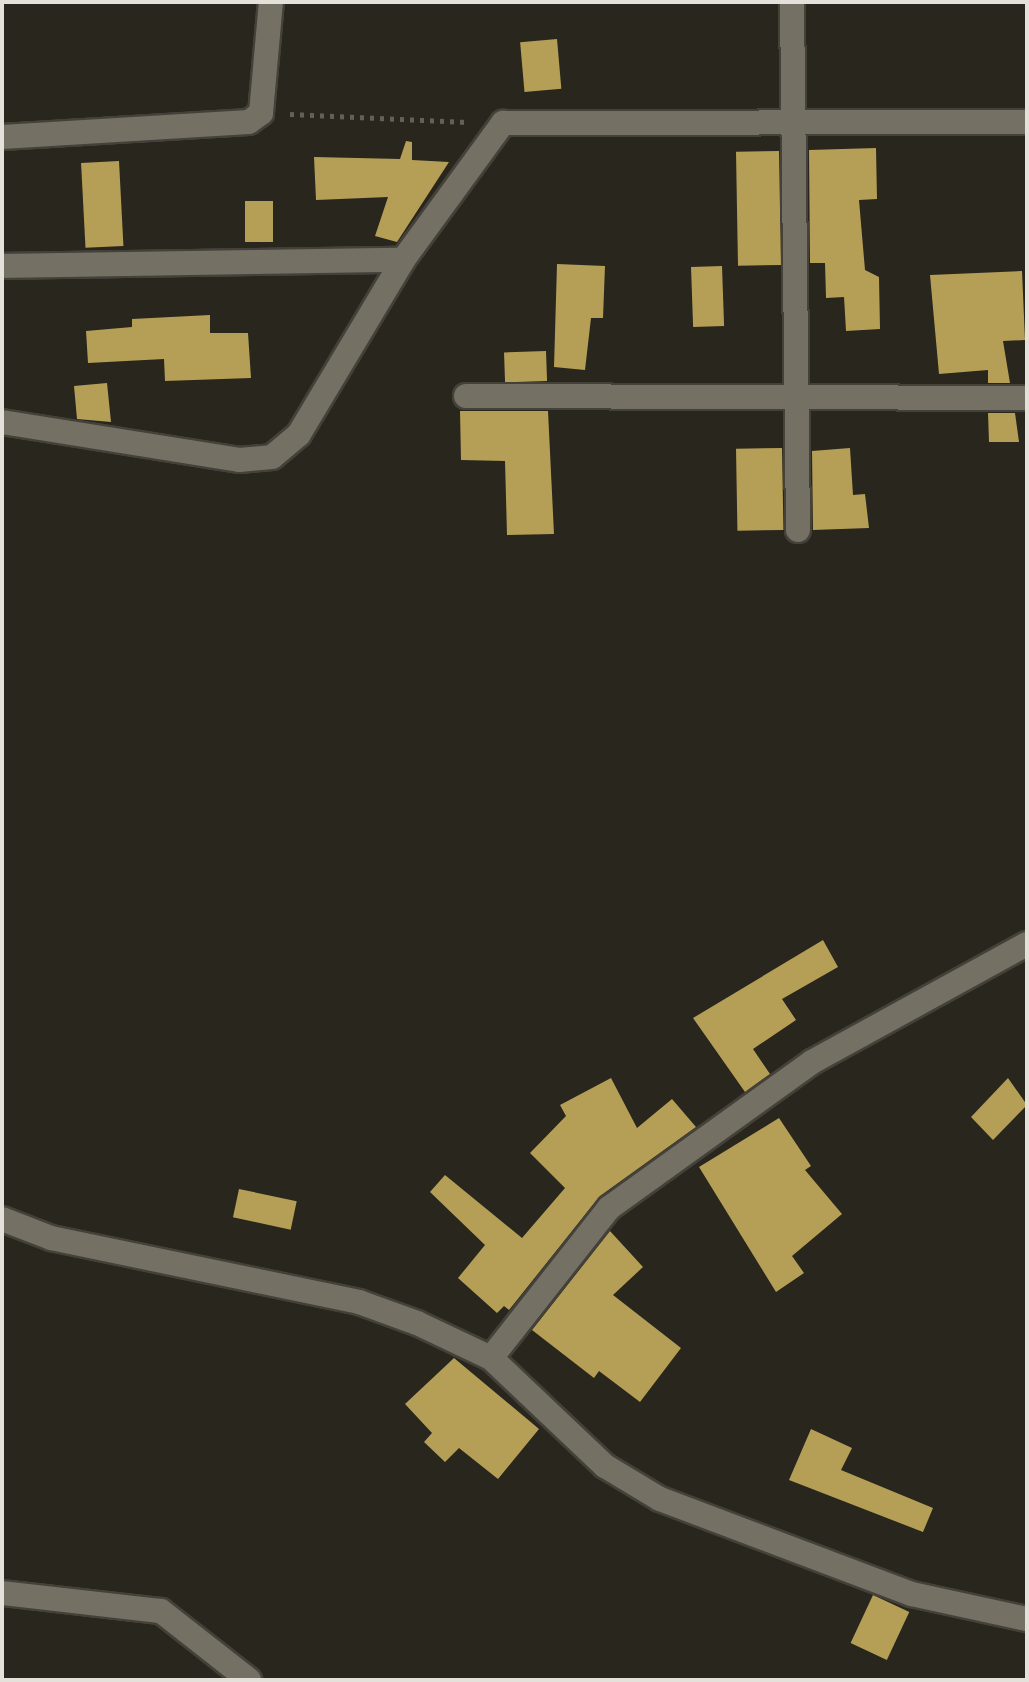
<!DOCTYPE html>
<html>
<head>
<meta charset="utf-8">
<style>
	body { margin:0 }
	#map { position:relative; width:1029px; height:1682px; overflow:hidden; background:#29261d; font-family:Rubik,sans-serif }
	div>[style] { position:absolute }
	.building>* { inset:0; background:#b59f56; transform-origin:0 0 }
	.path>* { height:5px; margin-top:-2.5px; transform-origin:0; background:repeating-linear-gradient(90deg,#636058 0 4px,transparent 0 10px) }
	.roads { filter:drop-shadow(2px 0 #44413a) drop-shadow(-2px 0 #44413a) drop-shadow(0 2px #44413a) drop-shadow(0 -2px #44413a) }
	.minor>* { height:24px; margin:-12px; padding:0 12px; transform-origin:12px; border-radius:12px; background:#747064 }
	span { translate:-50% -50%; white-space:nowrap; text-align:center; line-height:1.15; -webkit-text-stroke:8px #110f0b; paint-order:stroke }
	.frame { position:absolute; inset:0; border:4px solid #e3e1da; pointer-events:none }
</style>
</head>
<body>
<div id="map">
	<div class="building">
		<i style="left:557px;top:39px;width:50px;height:37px;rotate:85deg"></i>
		<i style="clip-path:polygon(406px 141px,412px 142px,412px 160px,449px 162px,397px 242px,375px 236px,388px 197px,316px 200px,314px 157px,400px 159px)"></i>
		<i style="clip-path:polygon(876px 148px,877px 199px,859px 200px,865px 270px,879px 277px,880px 329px,846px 331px,844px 297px,826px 298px,825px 263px,810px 263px,809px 150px)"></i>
		<i style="left:779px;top:151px;width:114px;height:43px;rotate:89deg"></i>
		<i style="left:119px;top:161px;width:85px;height:38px;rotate:87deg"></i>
		<i style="left:245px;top:201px;width:28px;height:41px"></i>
		<i style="clip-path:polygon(557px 264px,605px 266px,603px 318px,591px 318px,585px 370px,554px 367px)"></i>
		<i style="left:722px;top:266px;width:60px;height:31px;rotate:88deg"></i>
		<i style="clip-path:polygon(1022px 271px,1025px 340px,1003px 341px,1010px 383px,988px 383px,988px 370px,939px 374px,930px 275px)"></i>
		<i style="clip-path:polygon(210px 315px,210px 333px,248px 333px,251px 378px,165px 381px,164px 359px,88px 363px,86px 331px,132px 327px,132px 319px)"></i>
		<i style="left:546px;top:351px;width:30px;height:42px;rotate:88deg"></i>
		<i style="clip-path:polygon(107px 383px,111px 422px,77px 419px,74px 386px)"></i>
		<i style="clip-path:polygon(460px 411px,548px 411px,554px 534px,507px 535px,505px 461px,461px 460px)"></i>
		<i style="clip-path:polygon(988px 413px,1015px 413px,1019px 442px,989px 442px)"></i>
		<i style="left:782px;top:448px;width:82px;height:46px;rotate:89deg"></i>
		<i style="clip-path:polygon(850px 448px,853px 495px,865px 494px,869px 528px,813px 530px,812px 451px)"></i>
		<i style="clip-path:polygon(823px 940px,838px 967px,782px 999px,796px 1020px,753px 1049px,770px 1074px,745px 1092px,693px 1018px)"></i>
		<i style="clip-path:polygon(611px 1078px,637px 1128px,672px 1099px,696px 1127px,600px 1196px,509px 1310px,504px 1306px,497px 1313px,458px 1278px,485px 1245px,430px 1192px,445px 1175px,522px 1238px,565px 1188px,530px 1153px,566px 1116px,560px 1105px)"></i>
		<i style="clip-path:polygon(1008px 1078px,1027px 1105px,993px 1140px,971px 1117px)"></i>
		<i style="clip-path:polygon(779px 1118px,811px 1166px,805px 1170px,842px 1214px,792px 1256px,804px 1273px,776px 1292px,699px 1167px)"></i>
		<i style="left:239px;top:1189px;width:59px;height:29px;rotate:12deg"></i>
		<i style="clip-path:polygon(610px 1231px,643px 1267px,613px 1295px,681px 1348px,640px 1402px,599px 1371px,594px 1378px,532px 1330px)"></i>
		<i style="clip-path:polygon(454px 1358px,539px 1429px,498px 1479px,459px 1448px,445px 1462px,424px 1442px,432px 1433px,405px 1404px)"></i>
		<i style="clip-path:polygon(811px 1429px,852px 1448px,841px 1470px,933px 1508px,923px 1532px,789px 1480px)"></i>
		<i style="left:873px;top:1595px;width:40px;height:53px;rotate:25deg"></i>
	</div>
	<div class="path">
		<i style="left:290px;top:114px;width:177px;rotate:2.6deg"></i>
	</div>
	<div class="roads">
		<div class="minor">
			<i style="left:792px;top:2px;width:528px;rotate:89.35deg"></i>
			<i style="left:2px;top:137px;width:247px;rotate:-3.5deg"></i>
			<i style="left:249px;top:122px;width:15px;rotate:-37deg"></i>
			<i style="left:261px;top:113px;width:111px;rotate:-84.9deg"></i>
			<i style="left:2px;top:266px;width:401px;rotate:-0.9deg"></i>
			<i style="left:466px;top:396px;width:561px;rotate:0.2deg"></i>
			<i style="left:2px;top:422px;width:240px;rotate:9.1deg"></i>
			<i style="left:239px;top:460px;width:33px;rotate:-5deg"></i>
			<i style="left:272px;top:457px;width:35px;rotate:-40deg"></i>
			<i style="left:299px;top:434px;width:203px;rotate:-59.1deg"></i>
			<i style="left:403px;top:260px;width:170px;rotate:-53.9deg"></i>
			<i style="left:503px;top:123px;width:524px;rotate:-0.11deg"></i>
			<i style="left:2px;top:1219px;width:53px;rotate:21.2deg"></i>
			<i style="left:51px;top:1238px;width:315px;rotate:11.7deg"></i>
			<i style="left:359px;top:1302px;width:62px;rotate:19.9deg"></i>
			<i style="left:417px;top:1323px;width:82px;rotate:25.3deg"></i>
			<i style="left:491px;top:1358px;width:157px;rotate:43.5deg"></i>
			<i style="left:605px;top:1466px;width:64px;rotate:31deg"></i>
			<i style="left:660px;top:1499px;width:269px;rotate:20.7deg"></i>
			<i style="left:912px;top:1594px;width:118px;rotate:12.3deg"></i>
			<i style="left:491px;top:1358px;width:191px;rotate:-51.8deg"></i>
			<i style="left:609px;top:1208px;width:250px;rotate:-35.7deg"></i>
			<i style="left:812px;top:1062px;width:245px;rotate:-28.8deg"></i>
			<i style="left:2px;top:1593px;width:160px;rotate:6.5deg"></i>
			<i style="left:161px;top:1611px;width:112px;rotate:38.1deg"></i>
		</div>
	</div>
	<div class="frame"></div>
</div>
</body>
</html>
